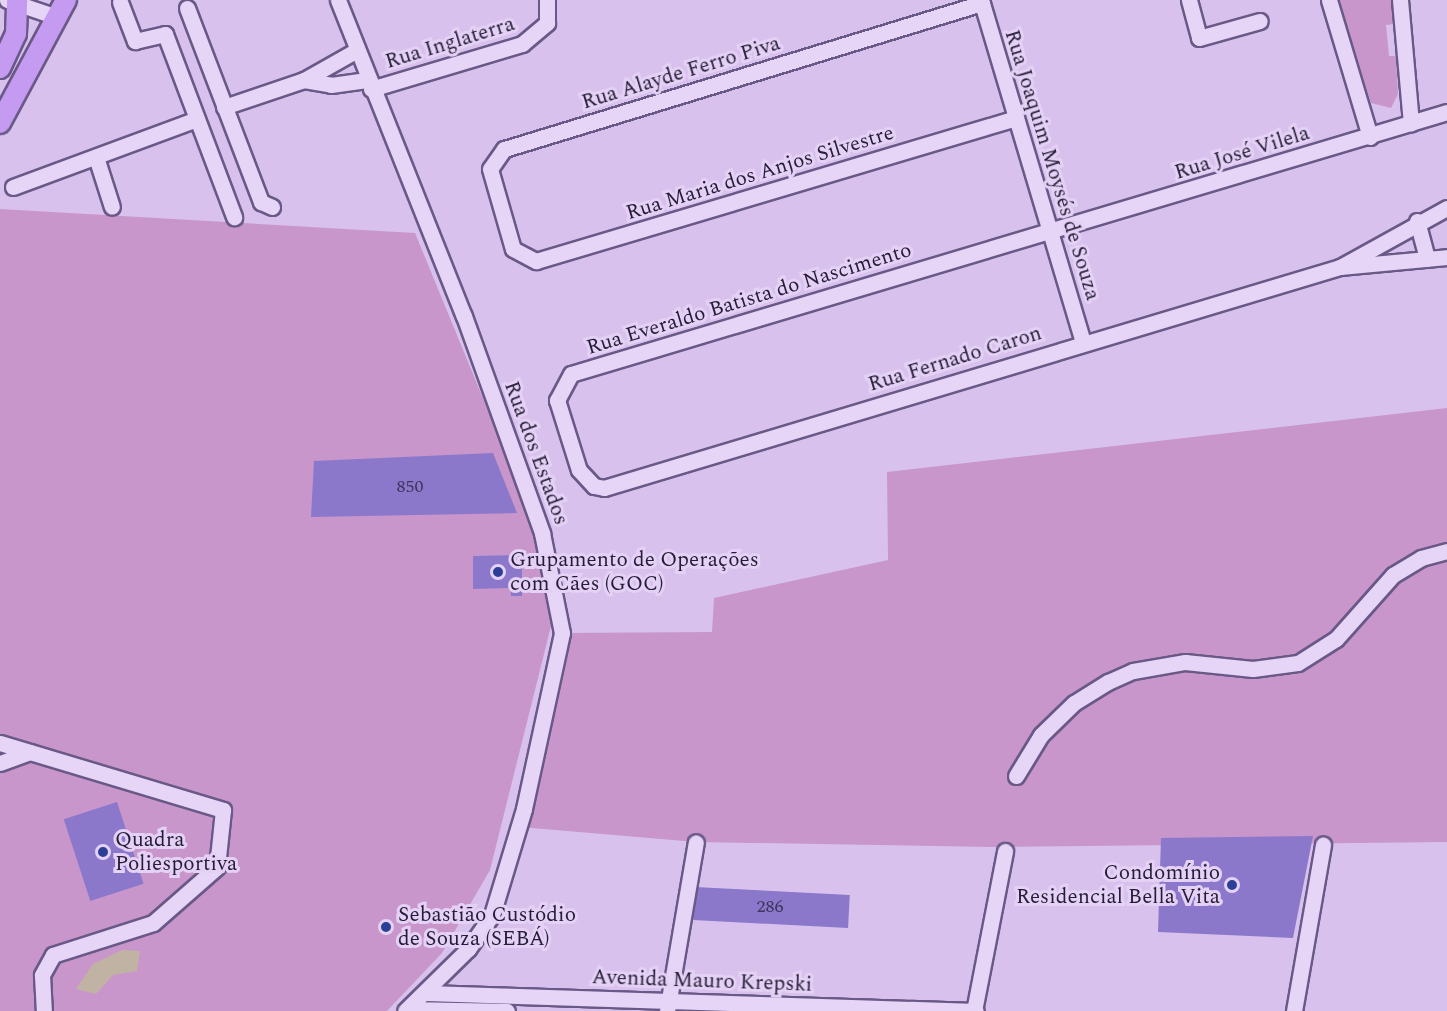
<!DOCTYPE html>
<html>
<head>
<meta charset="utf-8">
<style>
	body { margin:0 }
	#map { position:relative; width:1447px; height:1011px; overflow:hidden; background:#d8c2ed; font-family:Spectral,serif }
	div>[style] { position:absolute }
	.green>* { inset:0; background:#c896cb }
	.water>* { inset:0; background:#c0b3a4 }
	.building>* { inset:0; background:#8b78cb; transform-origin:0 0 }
	.roads { filter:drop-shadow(2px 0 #695987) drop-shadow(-2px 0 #695987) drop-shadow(0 2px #695987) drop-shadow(0 -2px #695987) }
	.minor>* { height:15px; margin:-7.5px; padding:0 7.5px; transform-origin:7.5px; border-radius:7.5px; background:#e7d5f8 }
	.major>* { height:20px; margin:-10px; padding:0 10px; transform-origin:10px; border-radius:10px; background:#c59af1 }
	.dots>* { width:16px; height:16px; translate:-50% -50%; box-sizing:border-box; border:3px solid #e4d1f5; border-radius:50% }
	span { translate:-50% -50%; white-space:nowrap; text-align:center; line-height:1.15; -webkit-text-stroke:6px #e4d1f5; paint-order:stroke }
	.number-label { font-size:18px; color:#3e345c }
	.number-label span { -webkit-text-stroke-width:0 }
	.street-label { font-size:21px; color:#251d37 }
	.poi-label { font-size:21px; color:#251d37 }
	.left { translate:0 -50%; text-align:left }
	.right { translate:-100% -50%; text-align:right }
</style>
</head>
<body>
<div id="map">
	<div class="green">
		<i style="clip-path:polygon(1338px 0,1393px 0,1394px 24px,1386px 25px,1389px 56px,1396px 56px,1398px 94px,1391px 108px,1371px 103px)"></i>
		<i style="clip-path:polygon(0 209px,415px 233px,531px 515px,553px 618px,490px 870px,442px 953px,387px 1011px,0 1011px)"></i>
		<i style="clip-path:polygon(1447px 408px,1447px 842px,992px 847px,696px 842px,520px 827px,559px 633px,712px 632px,714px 598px,888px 560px,887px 472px)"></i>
	</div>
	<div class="water">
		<i style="clip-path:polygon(122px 950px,140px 951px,137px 971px,113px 975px,96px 994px,76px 989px,93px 964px)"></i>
	</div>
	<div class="building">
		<i style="clip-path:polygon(493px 453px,517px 513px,311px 517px,314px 461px)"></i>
		<i style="clip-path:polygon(522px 555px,522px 596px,511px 596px,511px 588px,473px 589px,473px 556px)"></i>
		<i style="left:117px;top:802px;width:86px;height:56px;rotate:72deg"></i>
		<i style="clip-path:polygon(1313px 836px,1293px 938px,1158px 932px,1161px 838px)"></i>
		<i style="left:695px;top:887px;width:155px;height:33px;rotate:3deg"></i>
	</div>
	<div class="roads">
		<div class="minor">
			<i style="left:7px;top:0;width:53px;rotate:18.8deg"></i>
			<i style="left:338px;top:0;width:340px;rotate:68.3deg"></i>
			<i style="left:464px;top:316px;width:231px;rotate:70.2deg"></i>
			<i style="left:542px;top:533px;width:102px;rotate:78.7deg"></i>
			<i style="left:562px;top:633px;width:180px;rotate:102.2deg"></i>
			<i style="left:524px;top:809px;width:111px;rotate:106.8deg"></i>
			<i style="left:492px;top:915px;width:42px;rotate:125.2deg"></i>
			<i style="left:468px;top:949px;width:88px;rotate:135.5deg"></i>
			<i style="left:981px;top:0;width:357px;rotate:73.4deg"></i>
			<i style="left:1189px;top:0;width:39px;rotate:75deg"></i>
			<i style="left:1199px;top:38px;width:63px;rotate:-15.6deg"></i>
			<i style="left:1329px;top:0;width:143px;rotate:73.3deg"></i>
			<i style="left:1400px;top:0;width:124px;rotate:84.9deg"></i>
			<i style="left:120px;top:2px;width:42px;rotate:69deg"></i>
			<i style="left:135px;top:41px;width:31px;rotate:-13deg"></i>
			<i style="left:165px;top:34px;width:196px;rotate:69.3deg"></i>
			<i style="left:982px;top:3px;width:500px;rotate:163deg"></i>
			<i style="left:504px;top:149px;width:24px;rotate:125deg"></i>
			<i style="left:490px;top:169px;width:83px;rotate:74deg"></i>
			<i style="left:513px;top:249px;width:26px;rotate:28deg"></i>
			<i style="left:536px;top:261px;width:501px;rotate:-16.59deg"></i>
			<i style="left:187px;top:8px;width:208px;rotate:69.1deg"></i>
			<i style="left:261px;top:202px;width:12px;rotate:24deg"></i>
			<i style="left:304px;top:80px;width:27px;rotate:10deg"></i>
			<i style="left:331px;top:85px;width:36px;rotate:-8deg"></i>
			<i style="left:371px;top:89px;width:158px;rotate:-16.6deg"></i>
			<i style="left:522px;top:44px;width:33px;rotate:-40deg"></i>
			<i style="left:547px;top:23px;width:23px;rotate:-90deg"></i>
			<i style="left:224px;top:107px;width:84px;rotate:-18.6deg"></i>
			<i style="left:304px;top:80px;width:61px;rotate:-29.5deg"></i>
			<i style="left:1447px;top:112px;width:914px;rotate:163.35deg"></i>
			<i style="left:571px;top:374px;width:30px;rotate:118deg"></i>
			<i style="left:557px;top:400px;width:73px;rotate:72.6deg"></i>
			<i style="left:579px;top:470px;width:22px;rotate:47deg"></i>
			<i style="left:594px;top:486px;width:10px;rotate:11deg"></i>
			<i style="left:604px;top:488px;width:768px;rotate:-16.71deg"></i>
			<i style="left:1340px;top:267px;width:122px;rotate:-28.9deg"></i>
			<i style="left:96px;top:157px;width:52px;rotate:72.3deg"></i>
			<i style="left:13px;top:187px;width:196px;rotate:-20.3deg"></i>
			<i style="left:1417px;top:221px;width:39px;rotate:75deg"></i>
			<i style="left:1340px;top:267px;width:107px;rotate:-5.3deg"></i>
			<i style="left:0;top:743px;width:233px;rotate:16.7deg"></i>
			<i style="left:223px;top:810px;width:57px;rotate:96deg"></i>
			<i style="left:217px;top:867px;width:85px;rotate:138.8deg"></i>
			<i style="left:153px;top:923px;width:105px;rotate:162.3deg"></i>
			<i style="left:53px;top:955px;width:23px;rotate:119deg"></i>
			<i style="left:42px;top:975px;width:36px;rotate:87deg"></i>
			<i style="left:0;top:763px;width:32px;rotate:-20deg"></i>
			<i style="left:1016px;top:776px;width:48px;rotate:-58.6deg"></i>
			<i style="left:1041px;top:735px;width:46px;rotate:-44.1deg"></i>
			<i style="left:1074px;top:703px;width:40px;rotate:-32deg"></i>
			<i style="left:1108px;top:682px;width:27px;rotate:-24deg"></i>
			<i style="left:1133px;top:671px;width:53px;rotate:-9.8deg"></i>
			<i style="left:1185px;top:662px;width:68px;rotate:5.9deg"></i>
			<i style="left:1253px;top:669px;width:45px;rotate:-7.6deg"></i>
			<i style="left:1298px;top:663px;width:45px;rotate:-32.3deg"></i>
			<i style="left:1336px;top:639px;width:86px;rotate:-48.3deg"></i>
			<i style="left:1393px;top:575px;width:33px;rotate:-31deg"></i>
			<i style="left:1421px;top:558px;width:27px;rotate:-15deg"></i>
			<i style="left:427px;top:993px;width:549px;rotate:1.88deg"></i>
			<i style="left:408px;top:1009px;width:99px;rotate:1.2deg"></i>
			<i style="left:667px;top:1011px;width:171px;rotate:-80.3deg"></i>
			<i style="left:974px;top:1011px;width:163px;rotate:-79deg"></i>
			<i style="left:1294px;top:1011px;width:169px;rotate:-80.1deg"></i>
		</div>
		<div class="major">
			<i style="left:0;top:68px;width:38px;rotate:-65deg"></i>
			<i style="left:16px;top:34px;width:34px;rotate:-88deg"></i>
			<i style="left:0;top:123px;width:140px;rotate:-61.8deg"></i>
		</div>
	</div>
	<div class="dots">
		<i style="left:498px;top:572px;background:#2a3f95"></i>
		<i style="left:103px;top:852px;background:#2a3f95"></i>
		<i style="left:1232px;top:885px;background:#2a3f95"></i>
		<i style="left:386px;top:927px;background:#2a3f95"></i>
	</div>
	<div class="number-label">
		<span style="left:410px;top:487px">850</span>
		<span style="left:770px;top:907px">286</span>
	</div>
	<div class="street-label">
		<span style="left:450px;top:43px;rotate:-17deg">Rua Inglaterra</span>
		<span style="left:681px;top:73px;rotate:-17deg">Rua Alayde Ferro Piva</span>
		<span style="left:1242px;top:153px;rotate:-17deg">Rua José Vilela</span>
		<span style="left:1052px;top:165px;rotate:73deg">Rua Joaquim Moysés de Souza</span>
		<span style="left:760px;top:173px;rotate:-17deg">Rua Maria dos Anjos Silvestre</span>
		<span style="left:749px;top:299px;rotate:-17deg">Rua Everaldo Batista do Nascimento</span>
		<span style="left:955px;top:359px;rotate:-17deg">Rua Fernado Caron</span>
		<span style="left:536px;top:453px;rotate:70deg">Rua dos Estados</span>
		<span style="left:702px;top:981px;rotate:2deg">Avenida Mauro Krepski</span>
	</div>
	<div class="poi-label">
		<span class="left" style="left:510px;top:572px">Grupamento de Operações<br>com Cães (GOC)</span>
		<span class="left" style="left:115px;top:852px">Quadra<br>Poliesportiva</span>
		<span class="right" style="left:1220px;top:885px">Condomínio<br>Residencial Bella Vita</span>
		<span class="left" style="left:398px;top:927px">Sebastião Custódio<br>de Souza (SEBÁ)</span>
	</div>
</div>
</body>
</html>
